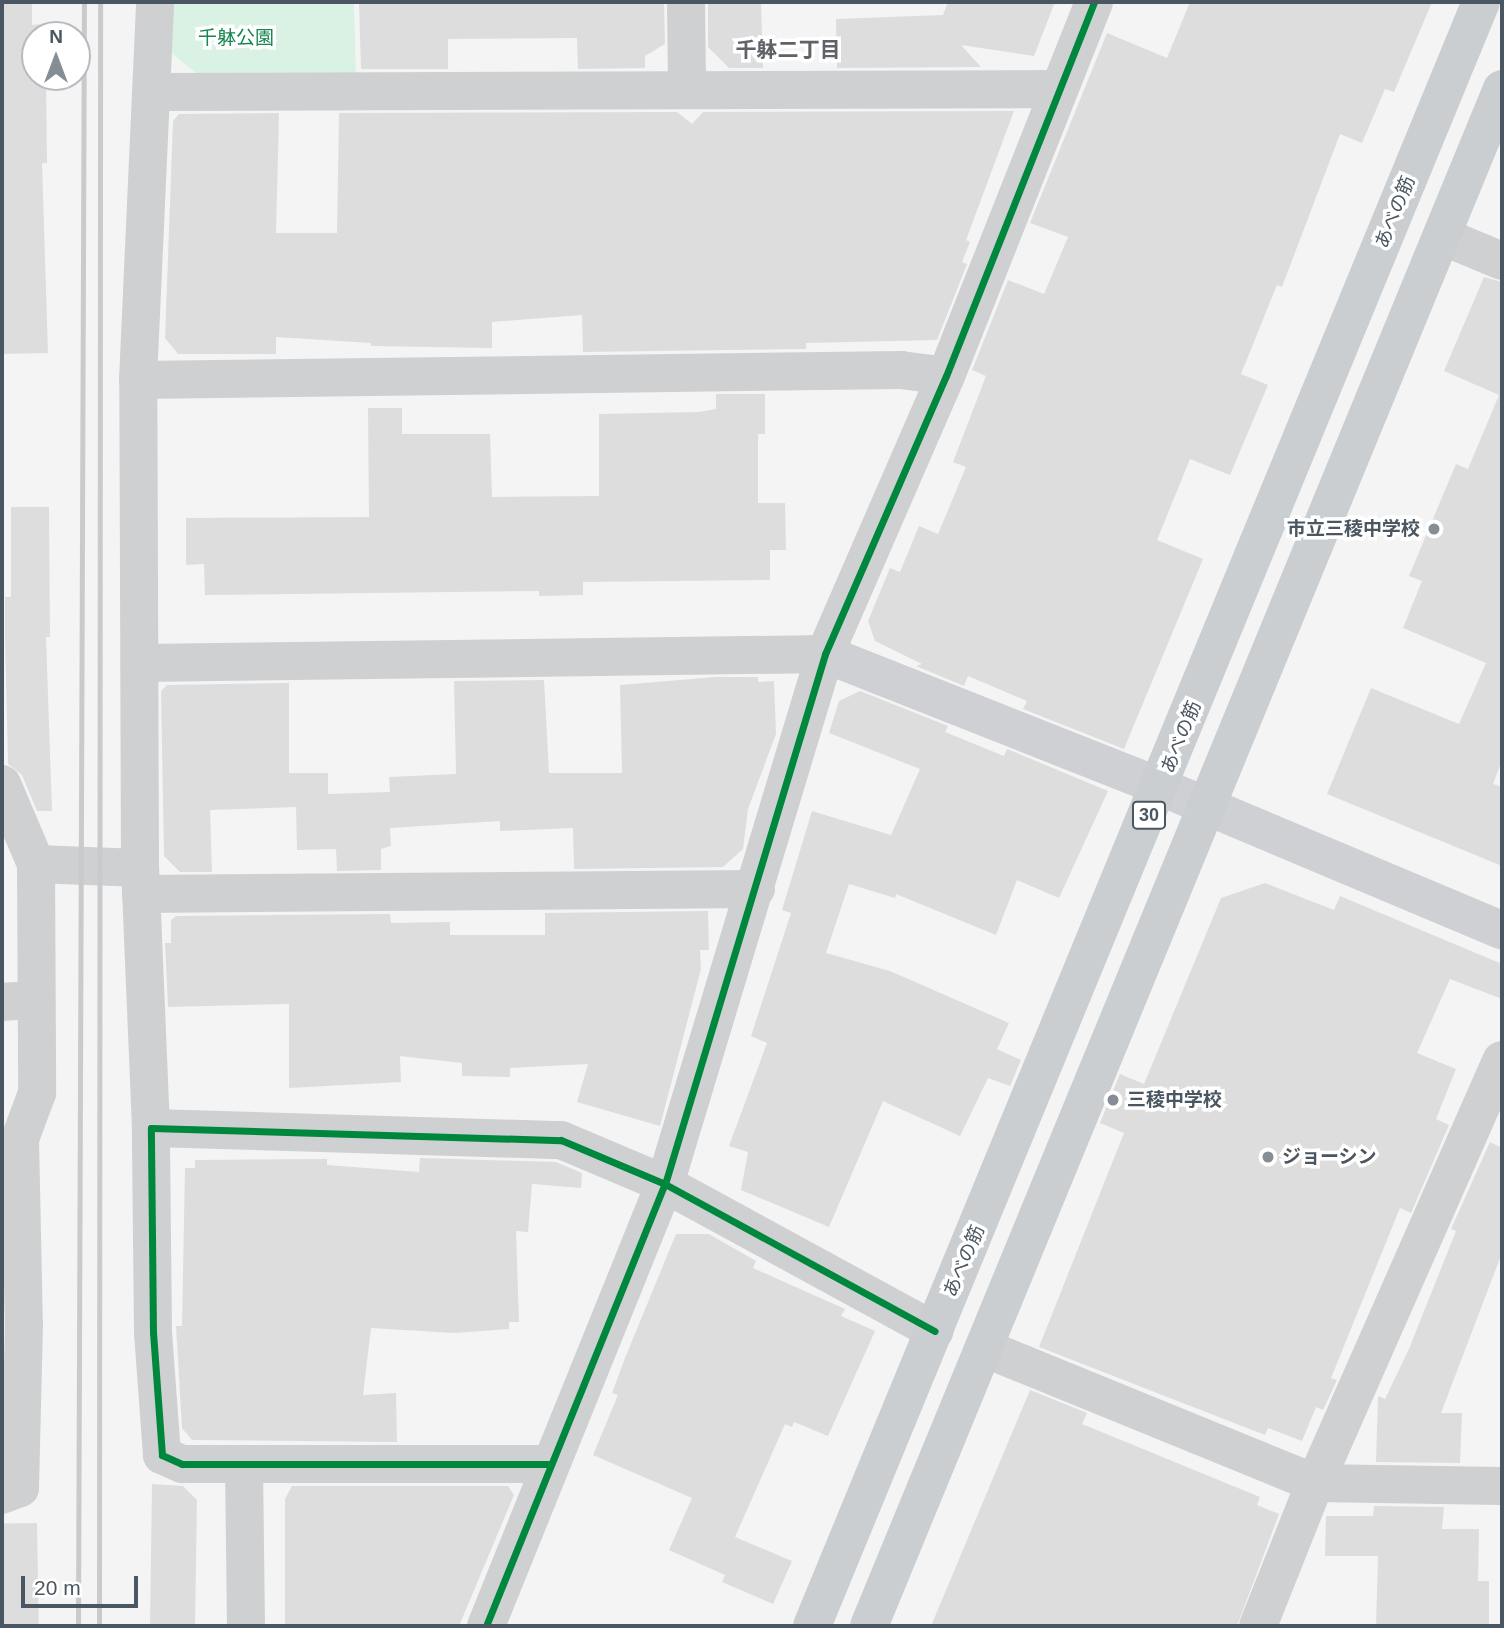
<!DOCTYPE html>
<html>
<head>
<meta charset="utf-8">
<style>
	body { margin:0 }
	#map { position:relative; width:1504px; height:1628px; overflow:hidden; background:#f4f4f4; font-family:Helvetica,"Noto Sans JP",sans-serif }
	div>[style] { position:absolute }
	.green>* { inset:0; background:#d9f2e3 }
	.building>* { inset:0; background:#ddddde; transform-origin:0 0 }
	.street>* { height:38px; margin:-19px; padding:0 19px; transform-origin:19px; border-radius:19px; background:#ced0d2 }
	.secondary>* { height:38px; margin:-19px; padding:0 19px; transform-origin:19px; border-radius:19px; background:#ced0d4 }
	.primary>* { height:38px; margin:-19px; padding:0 19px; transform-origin:19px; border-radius:19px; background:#caced1 }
	.rail>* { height:5px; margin:-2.5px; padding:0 2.5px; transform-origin:2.5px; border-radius:2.5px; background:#c9cacc }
	.cycleway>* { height:7px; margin:-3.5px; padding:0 3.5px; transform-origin:3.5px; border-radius:3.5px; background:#00873e }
	.dots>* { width:19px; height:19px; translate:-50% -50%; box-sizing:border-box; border:4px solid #fff; border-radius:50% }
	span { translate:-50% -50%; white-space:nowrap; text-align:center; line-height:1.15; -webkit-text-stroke:7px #fff; paint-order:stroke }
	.shield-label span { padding:2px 5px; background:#fff; border:2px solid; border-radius:5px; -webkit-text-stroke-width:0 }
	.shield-label { font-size:18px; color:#4a5661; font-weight:700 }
	.park-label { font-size:19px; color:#17864f }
	.street-label { font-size:19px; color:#4a5661 }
	.poi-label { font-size:19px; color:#4a5661; font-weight:700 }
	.right { translate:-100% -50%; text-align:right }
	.left { translate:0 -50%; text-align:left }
	.neighbourhood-label { font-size:21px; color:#5f6368; font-weight:700 }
	.frame { position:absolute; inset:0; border:4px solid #4a5661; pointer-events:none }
	.north { position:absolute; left:21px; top:21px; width:70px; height:70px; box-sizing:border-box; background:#fff; border:2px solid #b7bbc0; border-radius:50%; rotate:0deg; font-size:19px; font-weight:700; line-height:28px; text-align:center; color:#4a5661 }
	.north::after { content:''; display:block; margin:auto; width:24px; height:32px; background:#868d94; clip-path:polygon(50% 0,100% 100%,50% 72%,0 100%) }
	.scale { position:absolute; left:21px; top:1576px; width:117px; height:32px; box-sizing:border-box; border:4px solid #4a5661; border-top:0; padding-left:9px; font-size:21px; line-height:24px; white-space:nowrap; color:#4a5661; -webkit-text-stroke:5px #fff; paint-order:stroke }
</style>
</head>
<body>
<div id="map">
	<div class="green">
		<i style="clip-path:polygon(170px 2px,354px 2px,356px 76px,197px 74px,168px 50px)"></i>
	</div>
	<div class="building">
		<i style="clip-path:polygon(2px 2px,32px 2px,32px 25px,44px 24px,44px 35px,35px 35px,35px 77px,46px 77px,47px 163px,42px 163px,48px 353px,2px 354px)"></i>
		<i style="clip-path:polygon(359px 2px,664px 2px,665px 44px,645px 56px,645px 68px,578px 69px,577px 38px,448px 39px,448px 69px,361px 69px)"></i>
		<i style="clip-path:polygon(708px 2px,761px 2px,763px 68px,729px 68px,708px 47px)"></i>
		<i style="clip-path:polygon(948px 2px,1055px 2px,1034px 56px,961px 45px,981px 67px,837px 68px,836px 19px,943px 15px)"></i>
		<i style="clip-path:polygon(1190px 2px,1432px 2px,1394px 92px,1385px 89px,1362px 143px,1340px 134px,1282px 287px,1277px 285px,1241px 374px,1268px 385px,1230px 475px,1190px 459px,1157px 540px,1203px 559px,1124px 749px,1023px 709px,1027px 701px,968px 676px,964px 686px,916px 666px,922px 664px,875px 641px,868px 621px,890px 568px,900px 572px,919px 526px,938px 534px,966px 467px,953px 462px,986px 376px,972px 370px,1008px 280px,1044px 294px,1068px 237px,1030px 223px,1107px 33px,1167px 58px)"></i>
		<i style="clip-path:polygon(1014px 111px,966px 240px,970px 242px,962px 262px,967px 264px,937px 340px,806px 343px,806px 349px,583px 352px,582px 315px,492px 322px,492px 348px,371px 346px,371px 343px,276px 337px,276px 354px,178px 354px,165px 338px,173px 121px,179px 114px,279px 113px,276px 233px,337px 233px,339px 113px,677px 112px,692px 124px,703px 112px)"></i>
		<i style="clip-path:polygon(1484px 277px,1502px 282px,1502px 760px,1493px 784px,1502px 787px,1502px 866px,1327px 794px,1371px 688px,1459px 724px,1486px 663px,1403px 628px,1422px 581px,1409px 576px,1456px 464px,1468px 469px,1499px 395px,1444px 371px)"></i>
		<i style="clip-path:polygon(716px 394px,765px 394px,765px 434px,758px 434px,758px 503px,785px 503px,786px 550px,770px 550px,770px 580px,583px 582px,583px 595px,539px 596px,539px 591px,205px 595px,204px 564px,186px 565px,186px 518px,369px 517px,368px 408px,402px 408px,402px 434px,490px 434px,492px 497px,599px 496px,599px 414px,699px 412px,716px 409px)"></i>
		<i style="clip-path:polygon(11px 507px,49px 507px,50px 637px,46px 637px,52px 811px,37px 811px,22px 775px,8px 764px,5px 637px,5px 597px,11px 597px)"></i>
		<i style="clip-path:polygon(716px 677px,758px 677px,758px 682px,774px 681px,776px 734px,748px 809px,743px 849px,723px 867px,574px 869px,573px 828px,500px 831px,500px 821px,390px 828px,391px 846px,381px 849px,381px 870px,337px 871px,336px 849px,297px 850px,296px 807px,210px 810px,212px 872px,180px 872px,164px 856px,161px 691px,167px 685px,289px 683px,289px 773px,328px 773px,328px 794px,390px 792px,389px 777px,456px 774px,454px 681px,544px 680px,549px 773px,622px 773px,620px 685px)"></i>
		<i style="clip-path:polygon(860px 691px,948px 726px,945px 732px,1004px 756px,1007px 749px,1108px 791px,1059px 898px,1017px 880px,996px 935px,896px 894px,895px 898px,849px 884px,826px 953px,890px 971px,1009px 1023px,997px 1049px,1021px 1060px,1010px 1086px,988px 1078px,960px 1136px,883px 1101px,829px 1227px,741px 1190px,748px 1152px,729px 1146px,767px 1043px,751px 1036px,791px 913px,782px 910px,812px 811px,891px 835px,920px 769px,829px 733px,839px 701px)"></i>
		<i style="clip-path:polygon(1265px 883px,1334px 910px,1340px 896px,1502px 964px,1502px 999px,1450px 979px,1417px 1053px,1456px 1069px,1436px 1119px,1449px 1125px,1411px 1213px,1400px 1208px,1331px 1378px,1337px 1380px,1323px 1410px,1316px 1407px,1302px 1441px,1268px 1428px,1265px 1435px,1039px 1347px,1124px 1133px,1100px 1123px,1120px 1074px,1144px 1084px,1221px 898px)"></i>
		<i style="clip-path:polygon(708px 911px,709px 950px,700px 950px,701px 969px,660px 1126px,577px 1102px,588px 1064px,510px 1068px,510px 1077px,462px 1076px,462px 1063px,400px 1056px,401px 1082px,289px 1088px,289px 1004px,168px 1007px,165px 943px,171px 943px,171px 920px,176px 916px,390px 914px,391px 923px,450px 922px,450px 935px,545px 935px,545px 913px)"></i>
		<i style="clip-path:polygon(1490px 1142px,1502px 1148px,1502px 1253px,1441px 1413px,1462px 1413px,1460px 1463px,1376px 1462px,1378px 1396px,1385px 1399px,1409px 1349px,1456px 1231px,1451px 1229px)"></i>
		<i style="clip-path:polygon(420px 1158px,556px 1162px,582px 1173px,581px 1188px,532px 1184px,528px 1232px,516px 1231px,519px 1322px,509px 1322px,509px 1329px,454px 1333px,371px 1328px,363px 1395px,396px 1393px,397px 1442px,192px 1440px,182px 1428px,176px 1326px,182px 1326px,185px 1168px,195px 1168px,195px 1160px,327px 1159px,327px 1165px,419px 1172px)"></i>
		<i style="clip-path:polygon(676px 1234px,709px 1234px,756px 1261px,753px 1268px,845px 1309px,841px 1316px,875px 1331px,828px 1436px,794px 1422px,792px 1427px,785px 1424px,735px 1537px,792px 1561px,773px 1604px,722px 1582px,725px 1575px,669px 1550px,692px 1498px,593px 1455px,618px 1395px,612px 1393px,625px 1358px)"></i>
		<i style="clip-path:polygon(1030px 1390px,1087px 1413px,1082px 1424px,1260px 1497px,1257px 1505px,1279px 1514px,1237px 1626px,931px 1626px)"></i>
		<i style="clip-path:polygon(152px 1484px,183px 1486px,197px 1500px,195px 1626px,150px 1626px)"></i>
		<i style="clip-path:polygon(292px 1486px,508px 1486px,514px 1495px,459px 1626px,285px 1626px,285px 1499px)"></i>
		<i style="clip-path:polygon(1374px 1506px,1444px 1507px,1442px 1529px,1479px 1529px,1478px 1581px,1489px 1581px,1489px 1626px,1376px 1626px,1378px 1556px,1325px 1556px,1326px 1516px,1373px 1516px)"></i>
		<i style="left:37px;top:1523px;width:103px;height:35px;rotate:89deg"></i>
	</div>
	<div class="street">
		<i style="left:686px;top:2px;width:85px;rotate:89.3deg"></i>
		<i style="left:152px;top:92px;width:905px;rotate:-0.19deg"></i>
		<i style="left:1442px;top:236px;width:65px;rotate:22.6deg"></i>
		<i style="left:138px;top:380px;width:763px;rotate:-0.75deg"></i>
		<i style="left:901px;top:370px;width:45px;rotate:7.6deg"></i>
		<i style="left:142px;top:663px;width:683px;rotate:-0.75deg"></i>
		<i style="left:2px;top:784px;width:87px;rotate:67deg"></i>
		<i style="left:36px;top:864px;width:229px;rotate:89.7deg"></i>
		<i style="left:37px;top:1093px;width:49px;rotate:110.3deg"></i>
		<i style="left:20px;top:1139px;width:185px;rotate:88.8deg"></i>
		<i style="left:24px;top:1324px;width:164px;rotate:91.4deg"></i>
		<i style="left:20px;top:1488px;width:19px;rotate:159deg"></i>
		<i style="left:36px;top:864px;width:104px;rotate:2.2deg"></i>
		<i style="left:141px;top:894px;width:615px;rotate:-0.47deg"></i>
		<i style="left:2px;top:1002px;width:32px;rotate:-4deg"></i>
		<i style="left:151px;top:1128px;width:260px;rotate:-92.4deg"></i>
		<i style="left:140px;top:868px;width:488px;rotate:-90.2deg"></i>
		<i style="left:138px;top:380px;width:378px;rotate:-87.4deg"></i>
		<i style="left:984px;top:1348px;width:357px;rotate:22.2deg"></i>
		<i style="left:1315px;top:1483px;width:187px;rotate:0.9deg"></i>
		<i style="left:244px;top:1464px;width:162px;rotate:89.3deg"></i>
		<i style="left:548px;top:1464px;width:366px;rotate:180deg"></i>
		<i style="left:182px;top:1464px;width:22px;rotate:-156deg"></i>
		<i style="left:162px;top:1455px;width:122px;rotate:-94.2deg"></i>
		<i style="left:153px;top:1333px;width:205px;rotate:-90.6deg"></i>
		<i style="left:151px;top:1128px;width:410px;rotate:1.7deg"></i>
		<i style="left:561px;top:1140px;width:113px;rotate:22.9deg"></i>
		<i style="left:665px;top:1184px;width:307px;rotate:28.6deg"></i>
		<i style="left:486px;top:1626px;width:477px;rotate:-68deg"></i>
		<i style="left:665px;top:1184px;width:554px;rotate:-73.2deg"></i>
		<i style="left:825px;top:654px;width:303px;rotate:-66.5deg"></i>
		<i style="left:946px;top:376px;width:402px;rotate:-68.4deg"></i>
		<i style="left:1258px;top:1626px;width:154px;rotate:-68.3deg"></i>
		<i style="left:1315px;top:1483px;width:462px;rotate:-66.2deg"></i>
	</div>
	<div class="secondary">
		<i style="left:825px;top:654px;width:361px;rotate:21.6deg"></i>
		<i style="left:1161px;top:787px;width:370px;rotate:22.8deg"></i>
	</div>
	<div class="primary">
		<i style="left:812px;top:1626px;width:1756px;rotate:-67.61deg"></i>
		<i style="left:869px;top:1626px;width:1662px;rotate:-67.62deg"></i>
	</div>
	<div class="rail">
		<i style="left:78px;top:1626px;width:1624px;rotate:-89.79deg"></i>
		<i style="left:99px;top:1626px;width:1624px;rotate:-89.96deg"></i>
	</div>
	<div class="cycleway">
		<i style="left:548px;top:1464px;width:366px;rotate:180deg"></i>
		<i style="left:182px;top:1464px;width:22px;rotate:-156deg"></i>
		<i style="left:162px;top:1455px;width:122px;rotate:-94.2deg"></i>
		<i style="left:153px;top:1333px;width:205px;rotate:-90.6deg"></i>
		<i style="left:151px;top:1128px;width:410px;rotate:1.7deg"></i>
		<i style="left:561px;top:1140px;width:113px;rotate:22.9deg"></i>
		<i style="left:665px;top:1184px;width:307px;rotate:28.6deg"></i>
		<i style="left:486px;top:1626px;width:477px;rotate:-68deg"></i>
		<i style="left:665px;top:1184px;width:554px;rotate:-73.2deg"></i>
		<i style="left:825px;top:654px;width:303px;rotate:-66.5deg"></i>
		<i style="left:946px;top:376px;width:402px;rotate:-68.4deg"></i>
	</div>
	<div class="dots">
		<i style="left:1434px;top:529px;background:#868d94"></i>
		<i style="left:1113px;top:1100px;background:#868d94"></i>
		<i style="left:1268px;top:1157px;background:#868d94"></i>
	</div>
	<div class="shield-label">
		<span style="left:1149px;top:815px">30</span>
	</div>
	<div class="park-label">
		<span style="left:236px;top:38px">千躰公園</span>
	</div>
	<div class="street-label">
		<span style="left:1395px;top:212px;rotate:-68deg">あべの筋</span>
		<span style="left:1181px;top:737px;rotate:-68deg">あべの筋</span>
		<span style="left:964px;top:1261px;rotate:-67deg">あべの筋</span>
	</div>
	<div class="poi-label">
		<span class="right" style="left:1420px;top:529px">市立三稜中学校</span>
		<span class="left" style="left:1127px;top:1100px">三稜中学校</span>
		<span class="left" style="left:1282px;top:1157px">ジョーシン</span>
	</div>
	<div class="neighbourhood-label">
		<span style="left:788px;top:50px">千躰二丁目</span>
	</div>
	<div class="frame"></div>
	<div class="north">N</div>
	<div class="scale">20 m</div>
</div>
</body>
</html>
